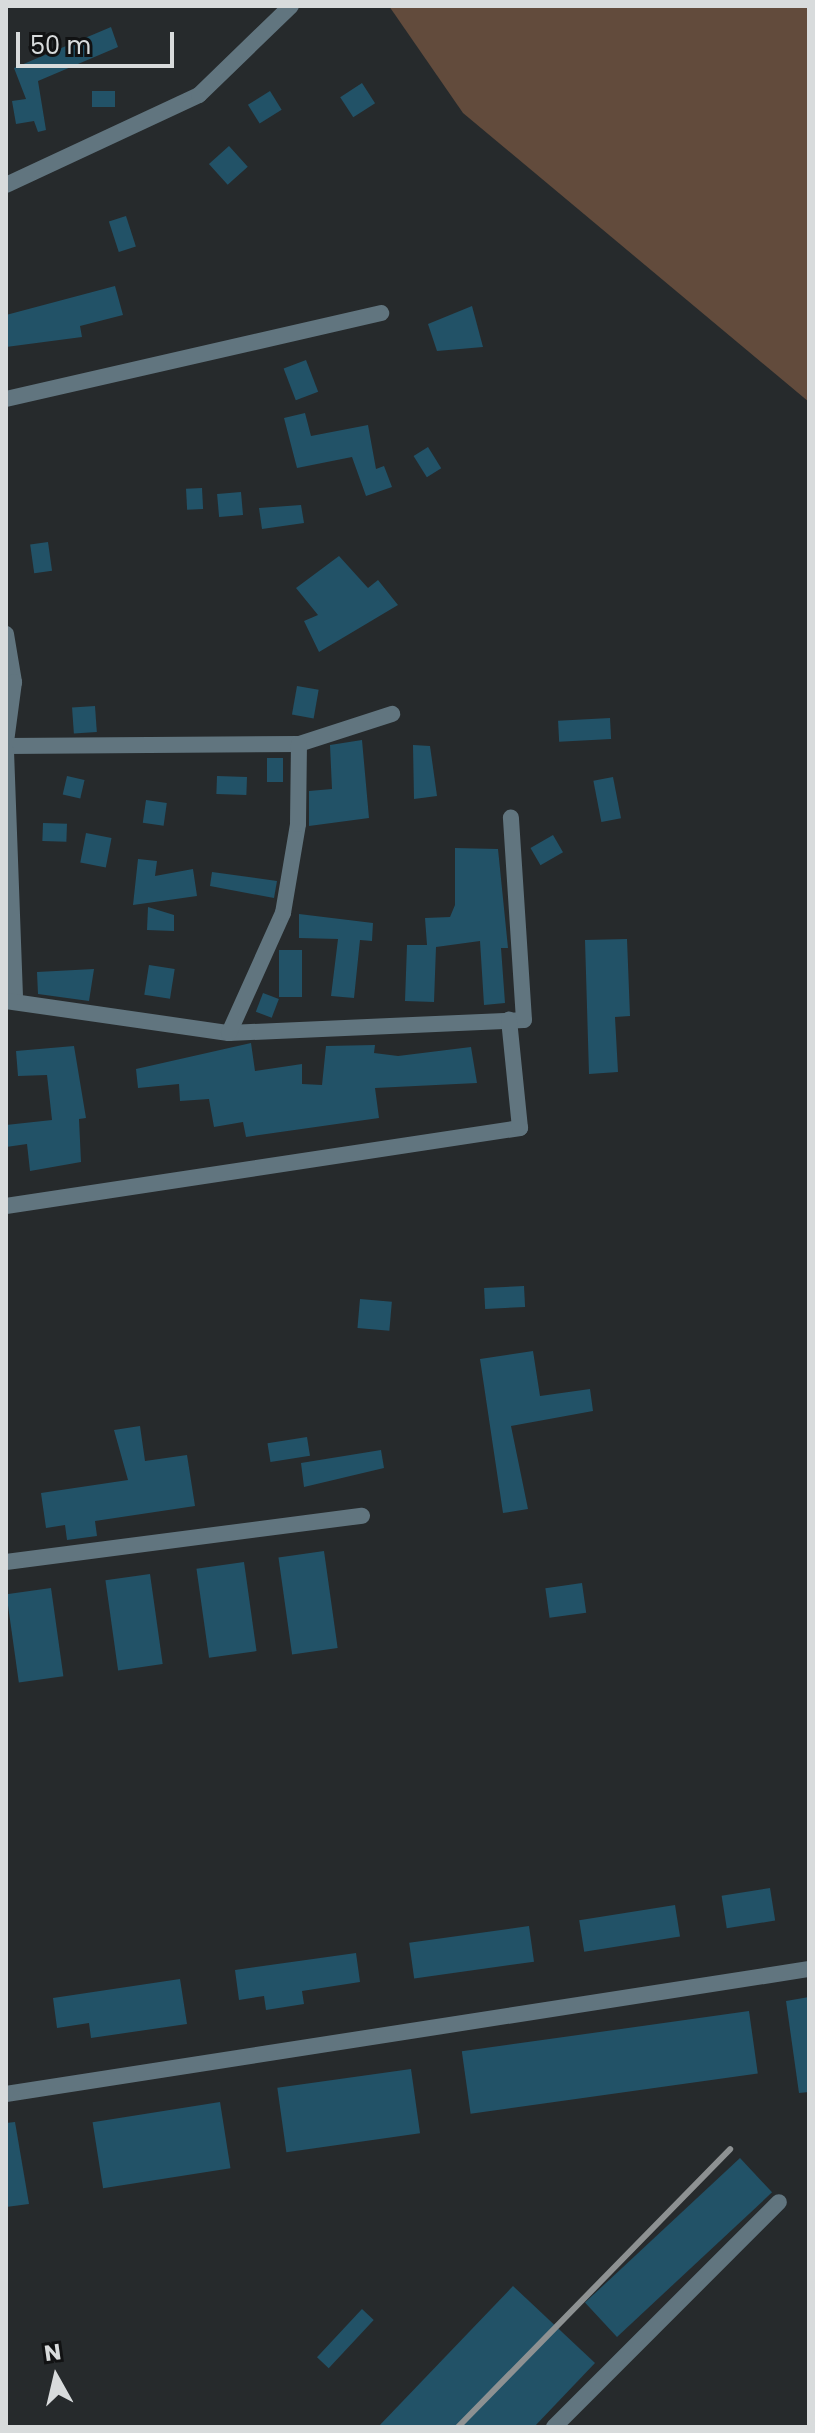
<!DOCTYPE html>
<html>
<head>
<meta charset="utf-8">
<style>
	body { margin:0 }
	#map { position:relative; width:815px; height:2433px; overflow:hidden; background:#262a2c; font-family:Poppins,sans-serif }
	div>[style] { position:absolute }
	.green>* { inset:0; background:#624b3c }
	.building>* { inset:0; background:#225267; transform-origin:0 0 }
	.street>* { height:16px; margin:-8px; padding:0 8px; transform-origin:8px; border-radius:8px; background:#61757f }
	.rail>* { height:6px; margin:-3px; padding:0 3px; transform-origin:3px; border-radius:3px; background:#8d9192 }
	span { translate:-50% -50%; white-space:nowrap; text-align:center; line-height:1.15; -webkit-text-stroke:6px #111213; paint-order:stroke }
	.frame { position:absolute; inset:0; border:8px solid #d8dbdc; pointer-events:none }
	.north { position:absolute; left:16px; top:2337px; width:80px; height:80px; -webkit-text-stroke:6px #111213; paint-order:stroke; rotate:352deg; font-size:22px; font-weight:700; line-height:32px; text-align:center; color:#d8dbdc }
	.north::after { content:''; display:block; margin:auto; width:28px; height:36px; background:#d8dbdc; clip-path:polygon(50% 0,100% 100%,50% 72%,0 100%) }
	.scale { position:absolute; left:16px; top:32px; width:158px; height:36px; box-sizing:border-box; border:4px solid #d8dbdc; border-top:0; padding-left:10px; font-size:24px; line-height:28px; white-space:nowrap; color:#d8dbdc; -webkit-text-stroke:6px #111213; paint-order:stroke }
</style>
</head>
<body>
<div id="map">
	<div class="green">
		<i style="clip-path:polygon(389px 6px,809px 6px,809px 402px,463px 113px)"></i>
	</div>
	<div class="building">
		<i style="clip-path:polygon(111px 27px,118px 47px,38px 81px,46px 130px,38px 132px,34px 121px,16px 124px,12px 101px,26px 99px,14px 68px)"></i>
		<i style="left:362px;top:83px;width:24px;height:26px;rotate:57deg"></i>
		<i style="left:115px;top:91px;width:16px;height:23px;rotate:90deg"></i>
		<i style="left:270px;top:91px;width:22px;height:26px;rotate:58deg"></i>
		<i style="left:229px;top:146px;width:28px;height:27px;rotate:48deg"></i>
		<i style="left:126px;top:216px;width:32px;height:18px;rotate:72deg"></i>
		<i style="clip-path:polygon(115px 286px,123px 315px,80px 326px,82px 337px,6px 347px,6px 315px)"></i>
		<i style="clip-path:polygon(472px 306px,483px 347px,437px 351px,428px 324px)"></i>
		<i style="left:306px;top:360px;width:34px;height:24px;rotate:69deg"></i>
		<i style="clip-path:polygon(305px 413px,311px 436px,368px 425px,376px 469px,384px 466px,392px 487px,366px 496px,352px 457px,297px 468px,284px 418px)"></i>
		<i style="left:428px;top:447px;width:25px;height:17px;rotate:58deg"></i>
		<i style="left:202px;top:488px;width:21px;height:16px;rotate:87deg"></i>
		<i style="left:241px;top:492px;width:23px;height:24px;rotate:85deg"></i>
		<i style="clip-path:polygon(301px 505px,304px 523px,262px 529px,259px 508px)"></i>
		<i style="left:48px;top:542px;width:29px;height:18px;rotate:82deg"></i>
		<i style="clip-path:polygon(339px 556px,368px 588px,378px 580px,398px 605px,319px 652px,304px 621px,318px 615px,296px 588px)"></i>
		<i style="left:297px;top:686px;width:22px;height:29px;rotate:10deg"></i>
		<i style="left:95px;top:706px;width:26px;height:23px;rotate:86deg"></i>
		<i style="left:610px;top:718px;width:21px;height:52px;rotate:87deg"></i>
		<i style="clip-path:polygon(362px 740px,369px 818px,309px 826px,309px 791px,332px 789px,330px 745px)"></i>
		<i style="clip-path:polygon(413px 745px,430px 746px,437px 796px,414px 799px)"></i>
		<i style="left:267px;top:758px;width:16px;height:24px"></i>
		<i style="left:67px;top:776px;width:18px;height:19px;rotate:13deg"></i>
		<i style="left:217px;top:776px;width:30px;height:18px;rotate:2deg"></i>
		<i style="left:613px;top:777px;width:42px;height:20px;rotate:79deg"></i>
		<i style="left:146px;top:800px;width:21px;height:23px;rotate:8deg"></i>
		<i style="left:43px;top:823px;width:24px;height:18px;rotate:2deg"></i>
		<i style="left:86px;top:833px;width:26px;height:30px;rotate:11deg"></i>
		<i style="left:553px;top:835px;width:20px;height:26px;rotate:60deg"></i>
		<i style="clip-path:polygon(455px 848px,498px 849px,508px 948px,501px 948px,505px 1003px,484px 1005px,480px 941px,436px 947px,434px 1002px,405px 1001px,407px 945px,427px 945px,425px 918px,450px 917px,455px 905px)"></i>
		<i style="clip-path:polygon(138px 859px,157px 861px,155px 876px,193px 869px,197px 896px,133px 905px)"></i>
		<i style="clip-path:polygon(212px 872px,277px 881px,274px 898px,210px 886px)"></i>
		<i style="clip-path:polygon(148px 907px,174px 915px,174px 931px,147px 930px)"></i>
		<i style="clip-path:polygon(299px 914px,373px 923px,372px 941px,360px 940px,354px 998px,331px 996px,338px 939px,299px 938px)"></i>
		<i style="clip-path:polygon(627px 939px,630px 1016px,615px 1017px,618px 1072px,589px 1074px,585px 940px)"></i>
		<i style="left:279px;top:950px;width:23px;height:47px"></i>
		<i style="left:149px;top:965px;width:26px;height:30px;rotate:9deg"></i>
		<i style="clip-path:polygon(94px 969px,89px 1001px,38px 994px,37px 972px)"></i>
		<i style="left:263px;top:993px;width:17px;height:20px;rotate:21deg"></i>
		<i style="clip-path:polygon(251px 1043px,255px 1071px,302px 1064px,302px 1084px,322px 1085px,326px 1046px,375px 1045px,374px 1053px,398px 1056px,471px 1047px,477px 1083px,375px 1088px,379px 1118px,246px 1137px,243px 1122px,214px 1127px,209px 1099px,180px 1101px,179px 1084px,138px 1088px,136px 1069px)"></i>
		<i style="clip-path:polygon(74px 1046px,86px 1118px,79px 1119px,81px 1162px,30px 1171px,27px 1144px,6px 1147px,6px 1125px,52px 1120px,47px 1075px,18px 1076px,16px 1051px)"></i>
		<i style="left:524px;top:1286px;width:21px;height:40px;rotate:87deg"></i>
		<i style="left:360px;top:1299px;width:32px;height:29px;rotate:5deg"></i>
		<i style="clip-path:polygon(533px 1351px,540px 1396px,590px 1389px,593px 1411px,511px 1426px,528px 1509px,503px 1513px,480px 1359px)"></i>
		<i style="clip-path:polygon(140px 1426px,145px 1461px,187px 1455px,195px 1506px,95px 1521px,97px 1536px,67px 1540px,65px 1525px,46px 1528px,41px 1493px,128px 1480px,114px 1430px)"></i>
		<i style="left:307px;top:1437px;width:19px;height:40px;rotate:81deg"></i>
		<i style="clip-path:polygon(381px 1450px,384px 1468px,304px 1487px,301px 1463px)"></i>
		<i style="left:324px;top:1551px;width:98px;height:46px;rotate:82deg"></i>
		<i style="left:244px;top:1562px;width:90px;height:48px;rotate:82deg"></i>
		<i style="left:150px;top:1574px;width:91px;height:45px;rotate:82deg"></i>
		<i style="left:582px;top:1583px;width:30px;height:37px;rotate:82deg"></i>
		<i style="left:51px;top:1588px;width:89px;height:45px;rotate:82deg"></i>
		<i style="left:770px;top:1888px;width:33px;height:49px;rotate:81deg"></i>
		<i style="left:675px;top:1905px;width:32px;height:97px;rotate:81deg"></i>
		<i style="left:529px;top:1926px;width:36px;height:121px;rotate:82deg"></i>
		<i style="clip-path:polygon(356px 1953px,360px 1982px,302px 1991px,304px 2004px,266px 2010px,264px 1996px,239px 2000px,235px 1970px)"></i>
		<i style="clip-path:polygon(180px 1979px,187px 2024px,91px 2038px,89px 2023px,57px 2028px,53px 1998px)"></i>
		<i style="clip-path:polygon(809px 1997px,809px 2092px,799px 2093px,786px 2001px)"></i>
		<i style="left:749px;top:2011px;width:63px;height:290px;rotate:82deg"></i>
		<i style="left:411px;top:2069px;width:65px;height:135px;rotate:82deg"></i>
		<i style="left:220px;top:2102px;width:67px;height:129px;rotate:81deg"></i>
		<i style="clip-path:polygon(15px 2122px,29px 2204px,6px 2207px,6px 2123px)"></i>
		<i style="left:740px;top:2158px;width:47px;height:212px;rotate:47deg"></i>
		<i style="clip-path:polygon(513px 2286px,595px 2363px,534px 2427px,378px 2427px)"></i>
		<i style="left:362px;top:2309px;width:16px;height:66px;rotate:43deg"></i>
	</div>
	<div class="street">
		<i style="left:6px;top:185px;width:213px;rotate:-25deg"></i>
		<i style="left:199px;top:95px;width:128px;rotate:-44.1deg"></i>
		<i style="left:6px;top:399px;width:385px;rotate:-12.9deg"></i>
		<i style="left:6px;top:634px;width:49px;rotate:80.5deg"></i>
		<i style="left:14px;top:682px;width:61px;rotate:97.6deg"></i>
		<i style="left:6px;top:746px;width:293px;rotate:-0.4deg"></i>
		<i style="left:299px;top:744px;width:98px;rotate:-17.9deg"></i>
		<i style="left:6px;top:751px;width:250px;rotate:87.9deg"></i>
		<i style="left:6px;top:1001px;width:225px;rotate:8.2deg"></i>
		<i style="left:229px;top:1033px;width:295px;rotate:-2.5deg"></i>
		<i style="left:524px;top:1020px;width:203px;rotate:-93.7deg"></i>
		<i style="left:229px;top:1033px;width:132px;rotate:-65.8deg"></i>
		<i style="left:283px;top:913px;width:90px;rotate:-80.4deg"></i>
		<i style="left:298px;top:824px;width:80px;rotate:-89.3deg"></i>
		<i style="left:6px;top:1206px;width:520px;rotate:-8.63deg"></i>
		<i style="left:520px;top:1128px;width:109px;rotate:-95.8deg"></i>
		<i style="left:6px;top:1562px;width:359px;rotate:-7.4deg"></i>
		<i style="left:6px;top:2094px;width:813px;rotate:-8.85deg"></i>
		<i style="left:554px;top:2427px;width:318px;rotate:-45deg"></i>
	</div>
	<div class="rail">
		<i style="left:458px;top:2427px;width:389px;rotate:-45.6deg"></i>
	</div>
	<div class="frame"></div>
	<div class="north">N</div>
	<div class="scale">50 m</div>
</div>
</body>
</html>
